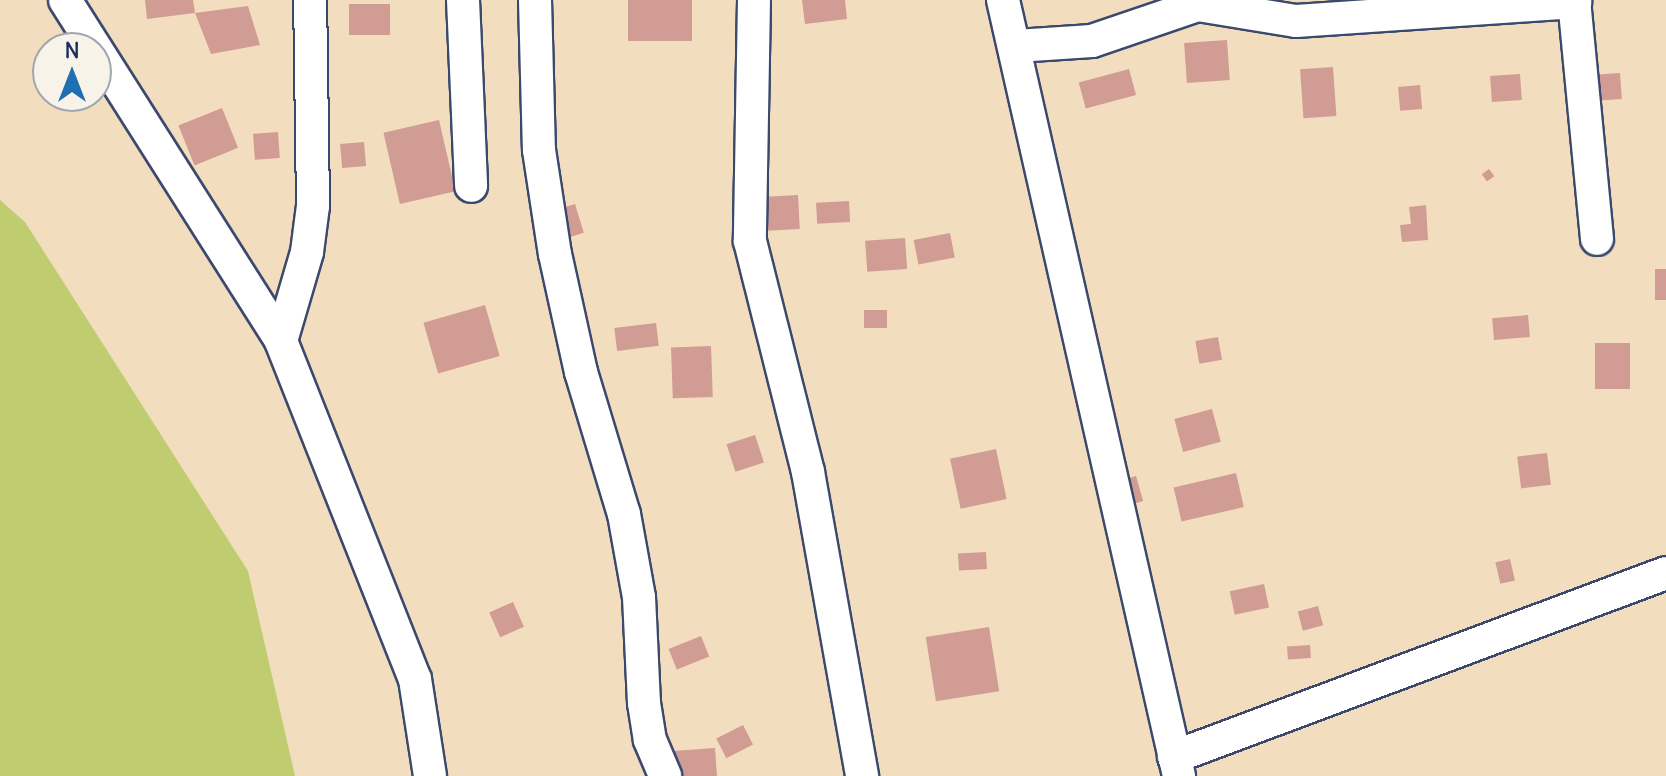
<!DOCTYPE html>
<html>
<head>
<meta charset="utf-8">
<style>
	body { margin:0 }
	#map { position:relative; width:1666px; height:776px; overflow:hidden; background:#f3ddbf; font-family:Delius,sans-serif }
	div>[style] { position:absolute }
	.green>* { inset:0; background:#bfcd70 }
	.building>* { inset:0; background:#d09c93; transform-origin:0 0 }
	.roads { filter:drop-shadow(2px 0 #3b496d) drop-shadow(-2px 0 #3b496d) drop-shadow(0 2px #3b496d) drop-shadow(0 -2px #3b496d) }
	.minor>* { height:32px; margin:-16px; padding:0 16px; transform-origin:16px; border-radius:16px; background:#fff }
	span { translate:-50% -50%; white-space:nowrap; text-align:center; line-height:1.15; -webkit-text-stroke:7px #f7f3e8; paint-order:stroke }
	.north { position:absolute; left:32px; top:32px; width:80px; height:80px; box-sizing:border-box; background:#f7f3e8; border:2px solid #9fa5b1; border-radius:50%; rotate:0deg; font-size:22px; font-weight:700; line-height:32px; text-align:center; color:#1b2f5e }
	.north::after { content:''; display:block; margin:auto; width:28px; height:36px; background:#1f6fb2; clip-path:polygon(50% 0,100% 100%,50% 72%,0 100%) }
</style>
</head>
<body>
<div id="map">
	<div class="green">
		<i style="clip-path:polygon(0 200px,25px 222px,248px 571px,295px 776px,0 776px)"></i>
	</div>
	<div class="building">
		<i style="clip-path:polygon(145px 0,193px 0,195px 13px,147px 19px)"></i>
		<i style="left:628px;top:0;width:64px;height:41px"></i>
		<i style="clip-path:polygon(802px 0,845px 0,847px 19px,805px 24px)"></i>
		<i style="left:349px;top:4px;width:41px;height:31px"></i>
		<i style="clip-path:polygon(248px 6px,260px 45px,211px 54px,195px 13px)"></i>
		<i style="left:1227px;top:40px;width:40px;height:43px;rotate:86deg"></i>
		<i style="left:1333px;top:67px;width:49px;height:33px;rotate:86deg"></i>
		<i style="left:1129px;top:69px;width:27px;height:52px;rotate:75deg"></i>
		<i style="left:1620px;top:73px;width:26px;height:29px;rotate:86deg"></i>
		<i style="left:1520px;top:74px;width:26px;height:30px;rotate:86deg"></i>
		<i style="left:1420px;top:85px;width:24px;height:22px;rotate:85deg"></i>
		<i style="left:222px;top:108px;width:43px;height:47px;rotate:68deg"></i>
		<i style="left:439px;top:120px;width:73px;height:57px;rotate:77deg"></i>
		<i style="left:278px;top:132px;width:26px;height:25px;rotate:86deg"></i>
		<i style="left:364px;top:142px;width:24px;height:24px;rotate:85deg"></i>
		<i style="left:1489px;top:169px;width:9px;height:9px;rotate:54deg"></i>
		<i style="left:798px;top:195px;width:34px;height:44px;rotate:87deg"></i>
		<i style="left:849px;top:201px;width:21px;height:33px;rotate:87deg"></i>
		<i style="left:575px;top:204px;width:30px;height:23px;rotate:73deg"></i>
		<i style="clip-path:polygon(1426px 205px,1428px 240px,1402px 242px,1400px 225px,1411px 224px,1409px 207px)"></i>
		<i style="left:950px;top:233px;width:25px;height:37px;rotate:79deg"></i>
		<i style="left:905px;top:238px;width:31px;height:40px;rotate:86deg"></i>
		<i style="left:1666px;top:269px;width:31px;height:11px;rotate:90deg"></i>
		<i style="left:485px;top:305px;width:53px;height:64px;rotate:74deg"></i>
		<i style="left:864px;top:310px;width:23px;height:18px"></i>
		<i style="left:1528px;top:315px;width:22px;height:36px;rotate:85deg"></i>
		<i style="left:656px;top:323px;width:23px;height:42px;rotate:83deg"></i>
		<i style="left:1218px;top:337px;width:23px;height:23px;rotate:80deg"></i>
		<i style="left:1595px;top:343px;width:35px;height:46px"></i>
		<i style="left:711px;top:346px;width:51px;height:40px;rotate:88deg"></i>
		<i style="left:1212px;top:409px;width:34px;height:39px;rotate:75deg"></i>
		<i style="left:755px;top:435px;width:29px;height:30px;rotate:72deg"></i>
		<i style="left:996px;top:449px;width:51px;height:47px;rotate:78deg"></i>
		<i style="left:1547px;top:453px;width:32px;height:30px;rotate:83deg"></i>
		<i style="left:1236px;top:473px;width:35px;height:64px;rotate:77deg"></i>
		<i style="left:1136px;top:476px;width:26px;height:15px;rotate:74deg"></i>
		<i style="left:986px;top:552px;width:17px;height:28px;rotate:87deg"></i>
		<i style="left:1510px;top:559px;width:22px;height:15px;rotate:77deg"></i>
		<i style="left:1264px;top:584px;width:24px;height:35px;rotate:78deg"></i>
		<i style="left:513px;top:602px;width:27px;height:26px;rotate:66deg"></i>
		<i style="left:1318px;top:606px;width:20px;height:21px;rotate:75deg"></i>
		<i style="left:989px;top:627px;width:65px;height:64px;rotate:81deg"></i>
		<i style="left:701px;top:636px;width:22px;height:35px;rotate:68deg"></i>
		<i style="left:1310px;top:645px;width:13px;height:23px;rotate:86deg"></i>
		<i style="left:743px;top:725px;width:22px;height:30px;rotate:63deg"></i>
		<i style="left:715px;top:748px;width:28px;height:42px;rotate:86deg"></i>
	</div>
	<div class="roads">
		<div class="minor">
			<i style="left:65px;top:0;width:404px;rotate:57.6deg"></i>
			<i style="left:281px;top:341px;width:364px;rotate:68.4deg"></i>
			<i style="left:415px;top:679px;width:98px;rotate:81.2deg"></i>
			<i style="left:463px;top:0;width:186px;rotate:87.5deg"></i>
			<i style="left:535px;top:0;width:150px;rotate:88.5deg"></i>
			<i style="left:539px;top:150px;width:105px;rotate:81.3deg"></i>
			<i style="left:555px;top:254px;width:121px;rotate:77.6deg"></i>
			<i style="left:581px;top:372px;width:148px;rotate:73.2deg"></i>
			<i style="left:624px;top:514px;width:84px;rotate:79.8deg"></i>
			<i style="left:639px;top:597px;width:106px;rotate:87.3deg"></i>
			<i style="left:644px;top:703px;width:37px;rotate:81deg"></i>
			<i style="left:650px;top:740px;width:39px;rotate:67deg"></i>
			<i style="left:754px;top:0;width:241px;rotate:91deg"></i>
			<i style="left:750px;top:241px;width:238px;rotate:75.9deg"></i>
			<i style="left:808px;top:472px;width:309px;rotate:79.9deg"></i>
			<i style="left:1003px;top:0;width:796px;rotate:77.22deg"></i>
			<i style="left:1574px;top:0;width:240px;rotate:84.5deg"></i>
			<i style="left:1016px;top:46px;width:76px;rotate:-3.8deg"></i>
			<i style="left:1092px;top:41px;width:112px;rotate:-18.8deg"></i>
			<i style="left:1198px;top:5px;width:99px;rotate:9.3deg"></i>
			<i style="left:1296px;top:21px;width:280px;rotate:-3.9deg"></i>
			<i style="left:281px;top:341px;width:93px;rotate:-73.7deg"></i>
			<i style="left:307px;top:252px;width:46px;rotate:-82.6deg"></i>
			<i style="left:313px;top:206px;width:206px;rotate:-90.8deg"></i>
			<i style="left:1174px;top:757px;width:525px;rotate:-20.5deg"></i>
		</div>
	</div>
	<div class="north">N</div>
</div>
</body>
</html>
